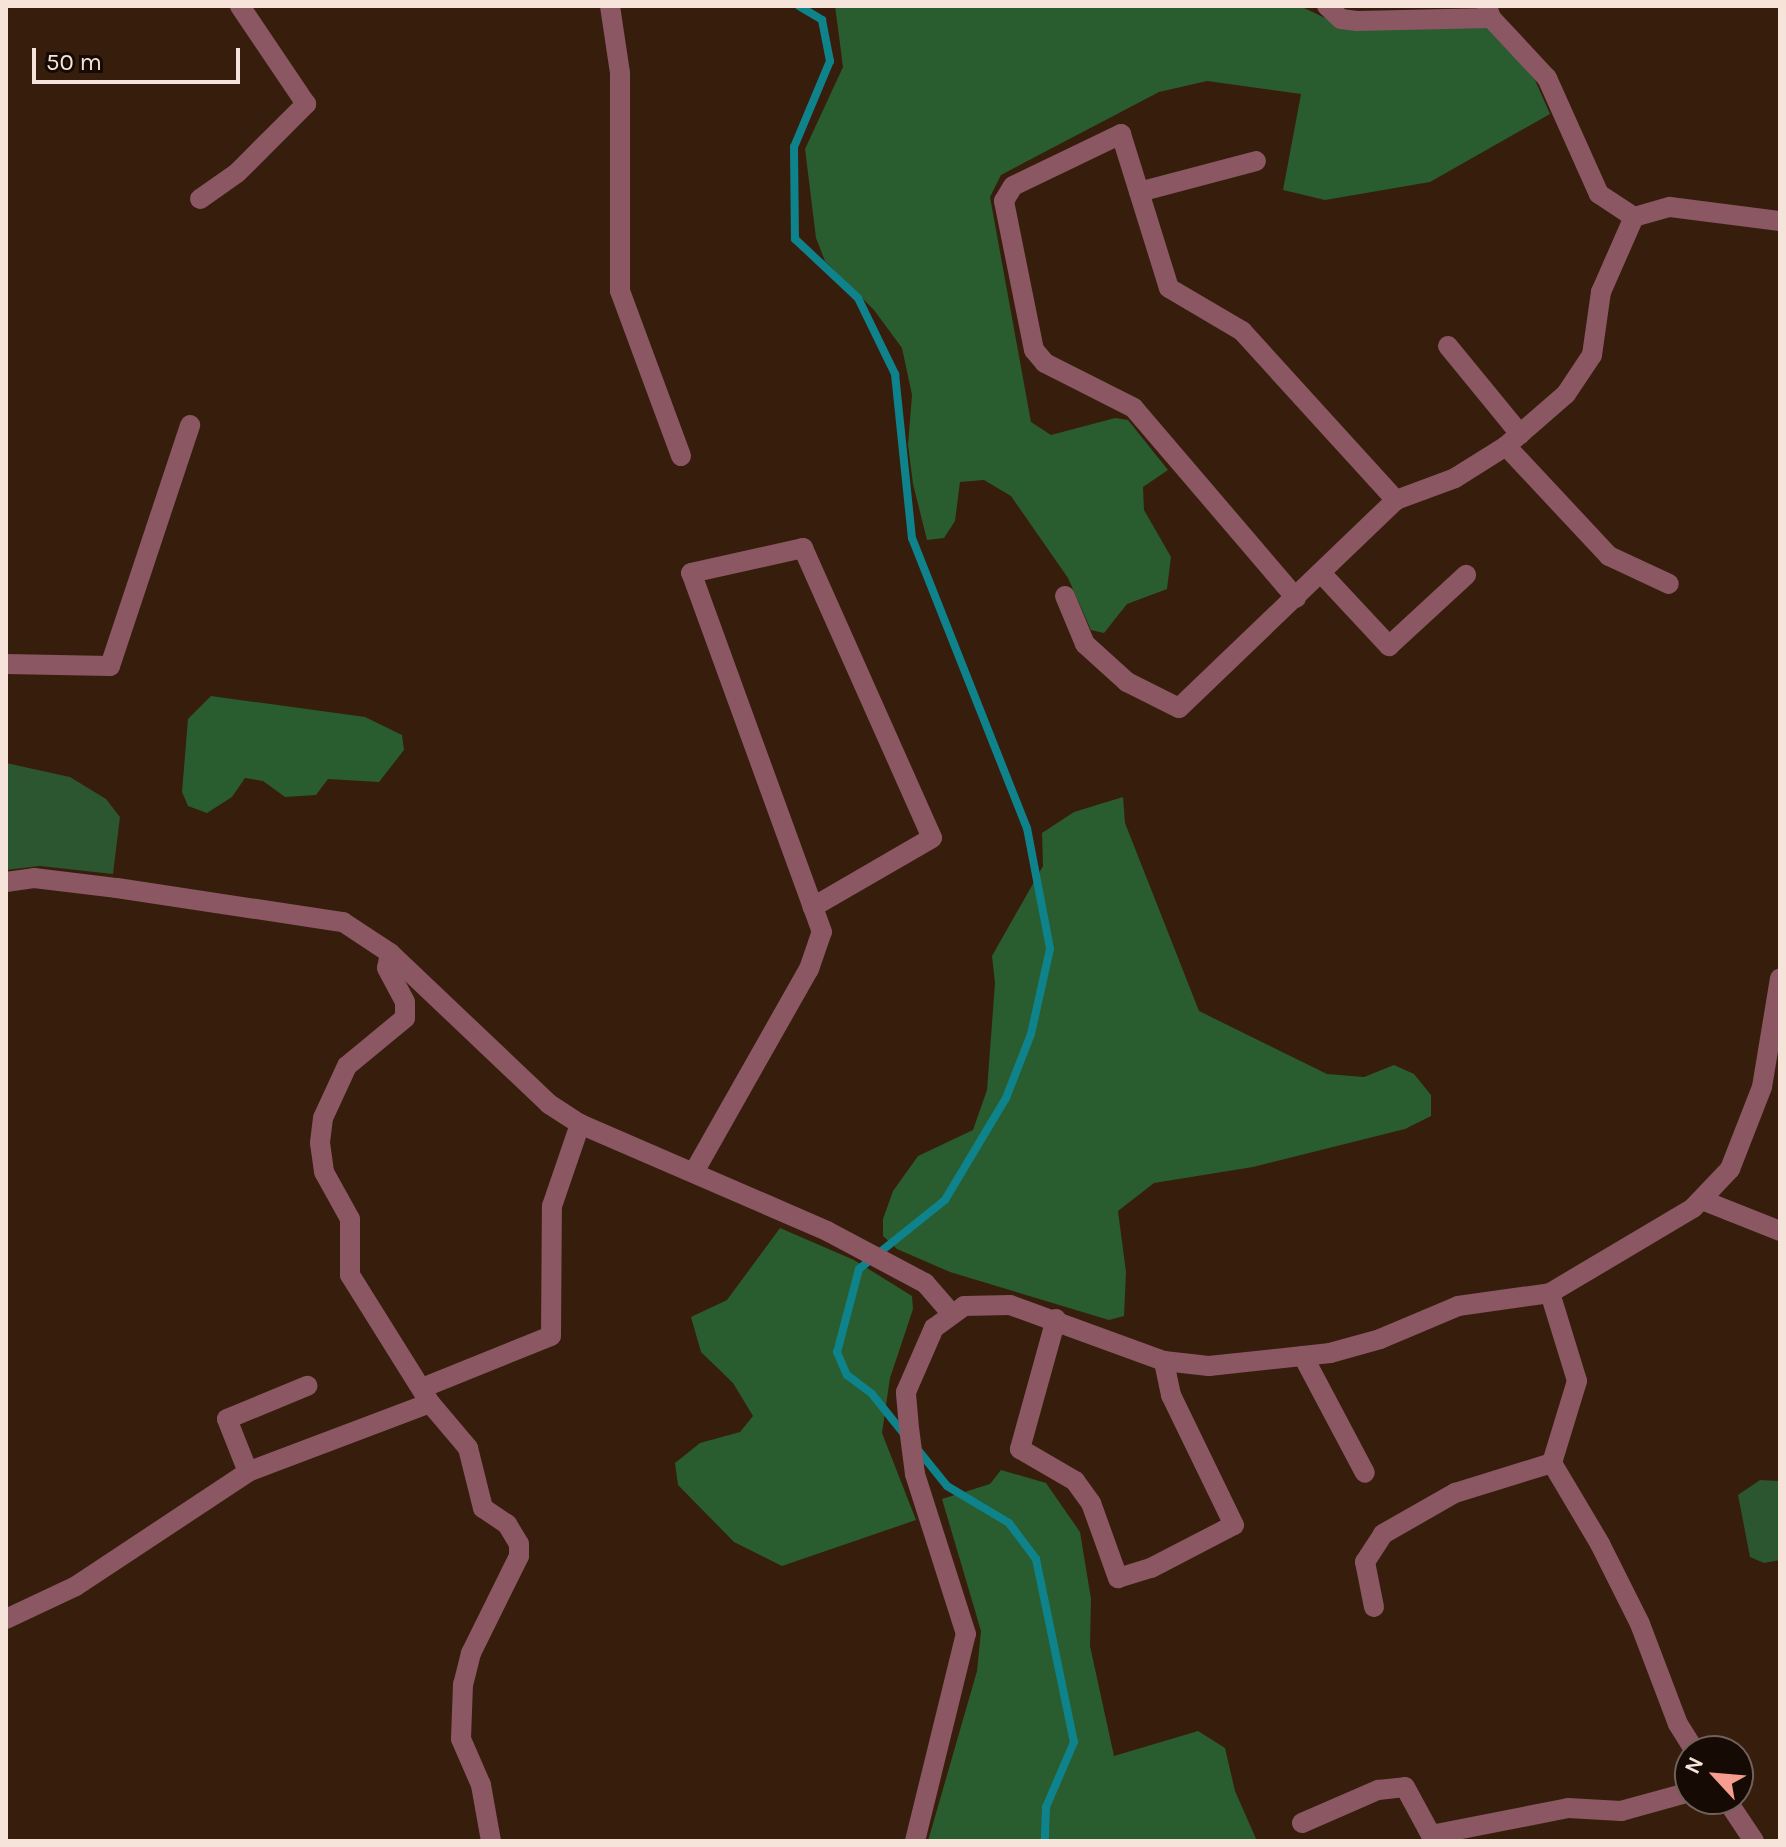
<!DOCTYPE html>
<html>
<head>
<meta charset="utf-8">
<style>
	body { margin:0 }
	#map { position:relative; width:1786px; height:1847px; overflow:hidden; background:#371d0c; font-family:Karla,sans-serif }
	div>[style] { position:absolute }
	.green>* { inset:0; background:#2b562f }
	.forest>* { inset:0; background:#295c2e }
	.stream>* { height:8px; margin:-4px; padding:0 4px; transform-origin:4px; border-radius:4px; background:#0e838c }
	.minor>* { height:20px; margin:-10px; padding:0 10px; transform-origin:10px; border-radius:10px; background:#8a5763 }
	span { translate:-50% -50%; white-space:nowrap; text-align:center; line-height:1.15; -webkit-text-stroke:8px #160a05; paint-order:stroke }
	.frame { position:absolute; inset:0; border:8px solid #f6e4da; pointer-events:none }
	.north { position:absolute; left:1674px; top:1735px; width:80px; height:80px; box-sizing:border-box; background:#160a05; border:2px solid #70615a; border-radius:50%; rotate:296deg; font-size:22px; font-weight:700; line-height:32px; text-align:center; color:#f6e4da }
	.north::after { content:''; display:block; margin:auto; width:28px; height:36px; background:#f59d8e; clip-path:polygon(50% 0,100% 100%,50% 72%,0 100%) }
	.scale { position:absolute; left:32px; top:48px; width:208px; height:36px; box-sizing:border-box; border:4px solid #f6e4da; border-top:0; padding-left:10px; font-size:24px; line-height:28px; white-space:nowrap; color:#f6e4da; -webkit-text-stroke:6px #160a05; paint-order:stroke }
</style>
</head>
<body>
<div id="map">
	<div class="green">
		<i style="clip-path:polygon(6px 763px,70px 777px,106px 799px,120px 817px,113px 874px,40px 866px,6px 870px)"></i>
		<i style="clip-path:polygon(1760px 1480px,1780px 1481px,1780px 1560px,1764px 1563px,1750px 1557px,1738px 1495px)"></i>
	</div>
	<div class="forest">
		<i style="clip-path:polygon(835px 6px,1300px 6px,1348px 29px,1485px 19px,1535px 80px,1550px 114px,1430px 182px,1325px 200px,1283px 190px,1301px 94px,1207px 81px,1159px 92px,1001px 175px,990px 197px,1031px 422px,1051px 435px,1115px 418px,1128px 420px,1168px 470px,1143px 487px,1144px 510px,1171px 557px,1167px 589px,1127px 604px,1104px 633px,1091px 630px,1068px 578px,1011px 496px,984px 480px,960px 482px,955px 521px,944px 538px,927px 540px,913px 484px,908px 445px,912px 395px,902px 348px,874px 310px,825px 261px,816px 238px,805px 149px,843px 67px)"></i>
		<i style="clip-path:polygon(211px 696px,365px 717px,402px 735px,404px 750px,379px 782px,328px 779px,316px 795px,285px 797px,263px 781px,245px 778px,232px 797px,207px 813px,188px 806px,182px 792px,188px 719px)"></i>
		<i style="clip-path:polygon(1123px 797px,1125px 823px,1199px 1011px,1327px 1074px,1364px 1077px,1394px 1065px,1414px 1074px,1431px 1095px,1431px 1116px,1405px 1129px,1253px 1167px,1154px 1183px,1118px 1211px,1126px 1272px,1124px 1316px,1109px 1320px,950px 1272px,897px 1249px,883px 1236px,883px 1219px,893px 1191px,918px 1156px,973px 1130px,987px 1090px,995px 983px,992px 956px,1043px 866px,1042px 833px,1074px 812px)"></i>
		<i style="clip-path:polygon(780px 1228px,854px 1260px,912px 1296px,913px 1309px,890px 1378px,882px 1433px,916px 1520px,782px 1566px,734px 1542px,678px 1485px,675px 1463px,700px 1443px,740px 1432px,753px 1416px,733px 1383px,701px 1352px,691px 1317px,727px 1300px)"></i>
		<i style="clip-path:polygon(1001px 1470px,1046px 1483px,1080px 1532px,1091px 1599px,1090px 1646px,1114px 1756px,1198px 1731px,1225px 1748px,1235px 1791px,1257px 1841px,928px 1841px,977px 1671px,981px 1631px,942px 1499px,990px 1484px)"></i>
	</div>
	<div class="stream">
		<i style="left:799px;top:6px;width:27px;rotate:31deg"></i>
		<i style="left:822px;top:20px;width:42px;rotate:79deg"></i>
		<i style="left:830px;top:61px;width:93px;rotate:112.7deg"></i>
		<i style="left:794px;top:147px;width:92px;rotate:89.4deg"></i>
		<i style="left:795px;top:239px;width:86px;rotate:43.1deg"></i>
		<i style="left:858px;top:298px;width:85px;rotate:64deg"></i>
		<i style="left:895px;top:374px;width:165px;rotate:84.1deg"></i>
		<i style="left:912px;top:538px;width:312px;rotate:68.4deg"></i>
		<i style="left:1027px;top:828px;width:123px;rotate:79.2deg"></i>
		<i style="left:1050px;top:949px;width:87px;rotate:102.6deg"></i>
		<i style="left:1031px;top:1034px;width:69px;rotate:111.3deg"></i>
		<i style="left:1006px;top:1098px;width:119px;rotate:120.9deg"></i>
		<i style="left:945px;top:1200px;width:110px;rotate:141.3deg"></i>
		<i style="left:859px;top:1269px;width:86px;rotate:104.8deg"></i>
		<i style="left:837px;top:1352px;width:25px;rotate:67deg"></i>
		<i style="left:847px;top:1375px;width:31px;rotate:37deg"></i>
		<i style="left:872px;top:1394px;width:51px;rotate:51.3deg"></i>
		<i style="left:918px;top:1450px;width:46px;rotate:51.1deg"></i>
		<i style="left:947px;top:1486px;width:72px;rotate:30.8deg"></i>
		<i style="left:1009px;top:1523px;width:45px;rotate:53.1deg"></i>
		<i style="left:1036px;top:1559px;width:187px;rotate:78.3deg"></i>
		<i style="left:1074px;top:1742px;width:71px;rotate:113.3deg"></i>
		<i style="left:1046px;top:1807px;width:34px;rotate:92deg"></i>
	</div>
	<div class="minor">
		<i style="left:610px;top:6px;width:68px;rotate:81.5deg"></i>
		<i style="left:620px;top:73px;width:218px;rotate:90deg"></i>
		<i style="left:620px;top:291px;width:176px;rotate:69.7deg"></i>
		<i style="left:1327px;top:6px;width:19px;rotate:43deg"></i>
		<i style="left:1341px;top:19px;width:16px;rotate:7deg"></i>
		<i style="left:1357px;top:21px;width:134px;rotate:-1.3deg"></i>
		<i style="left:1487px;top:6px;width:13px;rotate:72deg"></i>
		<i style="left:1491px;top:18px;width:82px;rotate:47deg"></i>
		<i style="left:1547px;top:78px;width:127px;rotate:65.9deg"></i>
		<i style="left:1599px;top:194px;width:42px;rotate:33.3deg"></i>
		<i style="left:1139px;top:192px;width:121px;rotate:-14.8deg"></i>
		<i style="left:200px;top:199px;width:45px;rotate:-35.1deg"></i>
		<i style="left:237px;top:173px;width:98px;rotate:-45deg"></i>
		<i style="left:306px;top:104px;width:118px;rotate:-124deg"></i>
		<i style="left:1448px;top:346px;width:114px;rotate:50.7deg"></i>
		<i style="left:1506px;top:446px;width:151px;rotate:46.9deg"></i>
		<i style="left:1609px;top:556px;width:66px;rotate:25deg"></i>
		<i style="left:1321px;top:573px;width:100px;rotate:47deg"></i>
		<i style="left:1389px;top:646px;width:105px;rotate:-42.7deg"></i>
		<i style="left:1065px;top:596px;width:52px;rotate:67.4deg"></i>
		<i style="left:1085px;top:644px;width:57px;rotate:42.1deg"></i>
		<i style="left:1127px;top:682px;width:58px;rotate:26.6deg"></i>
		<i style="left:1179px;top:708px;width:301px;rotate:-43.8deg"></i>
		<i style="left:1396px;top:500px;width:63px;rotate:-20.4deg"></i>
		<i style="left:1455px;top:478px;width:60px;rotate:-32.1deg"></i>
		<i style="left:1506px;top:446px;width:79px;rotate:-40.9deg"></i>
		<i style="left:1566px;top:394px;width:47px;rotate:-56.3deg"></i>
		<i style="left:1592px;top:355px;width:64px;rotate:-81.9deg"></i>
		<i style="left:1601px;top:292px;width:82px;rotate:-66.3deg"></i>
		<i style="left:1634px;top:217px;width:37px;rotate:-16deg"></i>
		<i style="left:1670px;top:207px;width:111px;rotate:7.3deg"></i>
		<i style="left:1296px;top:598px;width:250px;rotate:-130.5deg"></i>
		<i style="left:1134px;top:408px;width:100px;rotate:-153.2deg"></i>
		<i style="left:1045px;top:363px;width:17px;rotate:-130deg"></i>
		<i style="left:1034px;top:350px;width:152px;rotate:-101.4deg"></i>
		<i style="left:1004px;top:201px;width:17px;rotate:-59deg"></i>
		<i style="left:1013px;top:186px;width:120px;rotate:-25.7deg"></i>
		<i style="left:1121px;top:134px;width:161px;rotate:72.7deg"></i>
		<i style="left:1169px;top:288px;width:85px;rotate:30.5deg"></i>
		<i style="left:1242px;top:331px;width:229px;rotate:47.7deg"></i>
		<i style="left:6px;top:664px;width:104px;rotate:1.1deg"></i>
		<i style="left:110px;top:666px;width:254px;rotate:-71.6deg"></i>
		<i style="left:6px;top:882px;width:28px;rotate:-8deg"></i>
		<i style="left:34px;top:878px;width:84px;rotate:6.9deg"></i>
		<i style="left:117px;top:888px;width:229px;rotate:8.6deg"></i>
		<i style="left:343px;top:922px;width:56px;rotate:33.4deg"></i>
		<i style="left:390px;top:953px;width:219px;rotate:43.5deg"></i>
		<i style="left:549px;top:1104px;width:37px;rotate:33deg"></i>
		<i style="left:580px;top:1124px;width:269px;rotate:23.4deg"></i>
		<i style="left:827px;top:1231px;width:111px;rotate:28deg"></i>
		<i style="left:925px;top:1283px;width:40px;rotate:49deg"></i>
		<i style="left:390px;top:953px;width:15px;rotate:101deg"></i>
		<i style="left:387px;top:968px;width:38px;rotate:62deg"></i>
		<i style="left:405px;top:1002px;width:16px;rotate:90deg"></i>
		<i style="left:405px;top:1018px;width:75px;rotate:140.4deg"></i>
		<i style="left:347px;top:1066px;width:57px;rotate:114.8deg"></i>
		<i style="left:323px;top:1118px;width:25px;rotate:97deg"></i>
		<i style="left:320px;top:1143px;width:29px;rotate:82deg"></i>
		<i style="left:324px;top:1172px;width:54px;rotate:61deg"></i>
		<i style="left:350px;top:1219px;width:56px;rotate:90deg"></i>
		<i style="left:350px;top:1275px;width:151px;rotate:58deg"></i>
		<i style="left:694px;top:1172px;width:233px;rotate:-60.5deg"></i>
		<i style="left:809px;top:969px;width:39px;rotate:-71deg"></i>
		<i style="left:822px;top:932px;width:382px;rotate:-110deg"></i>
		<i style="left:691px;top:573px;width:115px;rotate:-12.6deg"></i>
		<i style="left:803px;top:548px;width:317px;rotate:66deg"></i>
		<i style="left:932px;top:838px;width:138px;rotate:149.9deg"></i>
		<i style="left:1702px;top:1200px;width:84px;rotate:21.7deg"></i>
		<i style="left:1550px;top:1293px;width:92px;rotate:72.9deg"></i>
		<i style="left:1577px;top:1381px;width:86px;rotate:107deg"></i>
		<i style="left:1552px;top:1463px;width:94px;rotate:59.3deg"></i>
		<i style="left:1600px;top:1544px;width:89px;rotate:63.4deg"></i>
		<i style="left:1640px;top:1624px;width:107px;rotate:69.2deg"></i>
		<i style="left:1678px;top:1724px;width:32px;rotate:58deg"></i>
		<i style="left:1056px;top:1319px;width:135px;rotate:105.5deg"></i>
		<i style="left:1020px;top:1449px;width:64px;rotate:30.2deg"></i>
		<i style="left:1075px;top:1481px;width:27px;rotate:54deg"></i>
		<i style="left:1091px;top:1503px;width:80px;rotate:70.2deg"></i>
		<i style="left:1118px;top:1578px;width:34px;rotate:-17deg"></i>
		<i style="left:1151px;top:1568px;width:93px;rotate:-27.4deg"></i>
		<i style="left:1234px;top:1525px;width:144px;rotate:-115.9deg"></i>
		<i style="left:1171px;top:1395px;width:35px;rotate:-102deg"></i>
		<i style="left:1303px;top:1356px;width:132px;rotate:62.1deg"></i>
		<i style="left:422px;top:1388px;width:139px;rotate:-22deg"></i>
		<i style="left:551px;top:1336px;width:130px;rotate:-89.6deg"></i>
		<i style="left:552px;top:1206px;width:87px;rotate:-71.1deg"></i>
		<i style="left:248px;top:1472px;width:57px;rotate:-111.6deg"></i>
		<i style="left:227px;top:1419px;width:87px;rotate:-22.4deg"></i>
		<i style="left:1374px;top:1607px;width:46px;rotate:-101.3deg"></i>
		<i style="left:1365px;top:1562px;width:33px;rotate:-57deg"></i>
		<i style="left:1383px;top:1534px;width:83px;rotate:-29.7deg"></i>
		<i style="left:1455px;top:1493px;width:102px;rotate:-17.2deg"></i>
		<i style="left:6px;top:1619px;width:77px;rotate:-25.2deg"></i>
		<i style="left:76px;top:1586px;width:209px;rotate:-33.5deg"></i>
		<i style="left:250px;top:1471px;width:192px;rotate:-20.7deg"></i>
		<i style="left:430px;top:1403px;width:59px;rotate:49.8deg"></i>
		<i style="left:468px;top:1448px;width:62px;rotate:76deg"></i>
		<i style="left:483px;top:1508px;width:29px;rotate:34deg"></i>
		<i style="left:507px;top:1524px;width:23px;rotate:59deg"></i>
		<i style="left:519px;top:1544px;width:12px;rotate:90deg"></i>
		<i style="left:519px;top:1556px;width:108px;rotate:116.3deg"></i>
		<i style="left:471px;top:1653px;width:32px;rotate:104deg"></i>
		<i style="left:463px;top:1684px;width:55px;rotate:92.1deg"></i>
		<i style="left:461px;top:1739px;width:50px;rotate:66.5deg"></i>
		<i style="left:481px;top:1785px;width:57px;rotate:79.9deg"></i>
		<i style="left:1726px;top:1799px;width:50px;rotate:56.3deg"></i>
		<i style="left:1302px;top:1823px;width:83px;rotate:-23.5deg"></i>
		<i style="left:1378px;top:1790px;width:27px;rotate:-6deg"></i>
		<i style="left:1405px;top:1787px;width:55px;rotate:61.6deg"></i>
		<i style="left:1431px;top:1835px;width:140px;rotate:-11.1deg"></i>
		<i style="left:1568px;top:1808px;width:53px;rotate:3.2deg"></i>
		<i style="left:1621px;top:1811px;width:72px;rotate:-15.4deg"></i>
		<i style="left:915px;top:1841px;width:213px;rotate:-76.2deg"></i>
		<i style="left:966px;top:1634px;width:168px;rotate:-107.7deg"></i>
		<i style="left:915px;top:1474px;width:46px;rotate:-97.4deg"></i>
		<i style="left:909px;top:1428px;width:36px;rotate:-95deg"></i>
		<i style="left:906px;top:1392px;width:70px;rotate:-66.4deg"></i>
		<i style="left:934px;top:1328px;width:37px;rotate:-36deg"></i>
		<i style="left:964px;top:1306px;width:46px;rotate:-1.2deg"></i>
		<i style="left:1010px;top:1305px;width:164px;rotate:20deg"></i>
		<i style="left:1164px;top:1361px;width:45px;rotate:6.3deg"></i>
		<i style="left:1209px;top:1366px;width:122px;rotate:-6.1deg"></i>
		<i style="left:1330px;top:1353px;width:52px;rotate:-15.6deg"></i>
		<i style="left:1380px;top:1339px;width:85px;rotate:-22.9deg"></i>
		<i style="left:1458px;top:1306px;width:93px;rotate:-8deg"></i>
		<i style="left:1550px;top:1293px;width:166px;rotate:-30.7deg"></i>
		<i style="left:1693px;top:1208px;width:54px;rotate:-46.5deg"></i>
		<i style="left:1730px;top:1169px;width:88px;rotate:-68.7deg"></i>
		<i style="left:1762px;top:1087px;width:110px;rotate:-80.6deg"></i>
	</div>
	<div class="frame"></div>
	<div class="north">N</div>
	<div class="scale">50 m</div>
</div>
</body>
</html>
